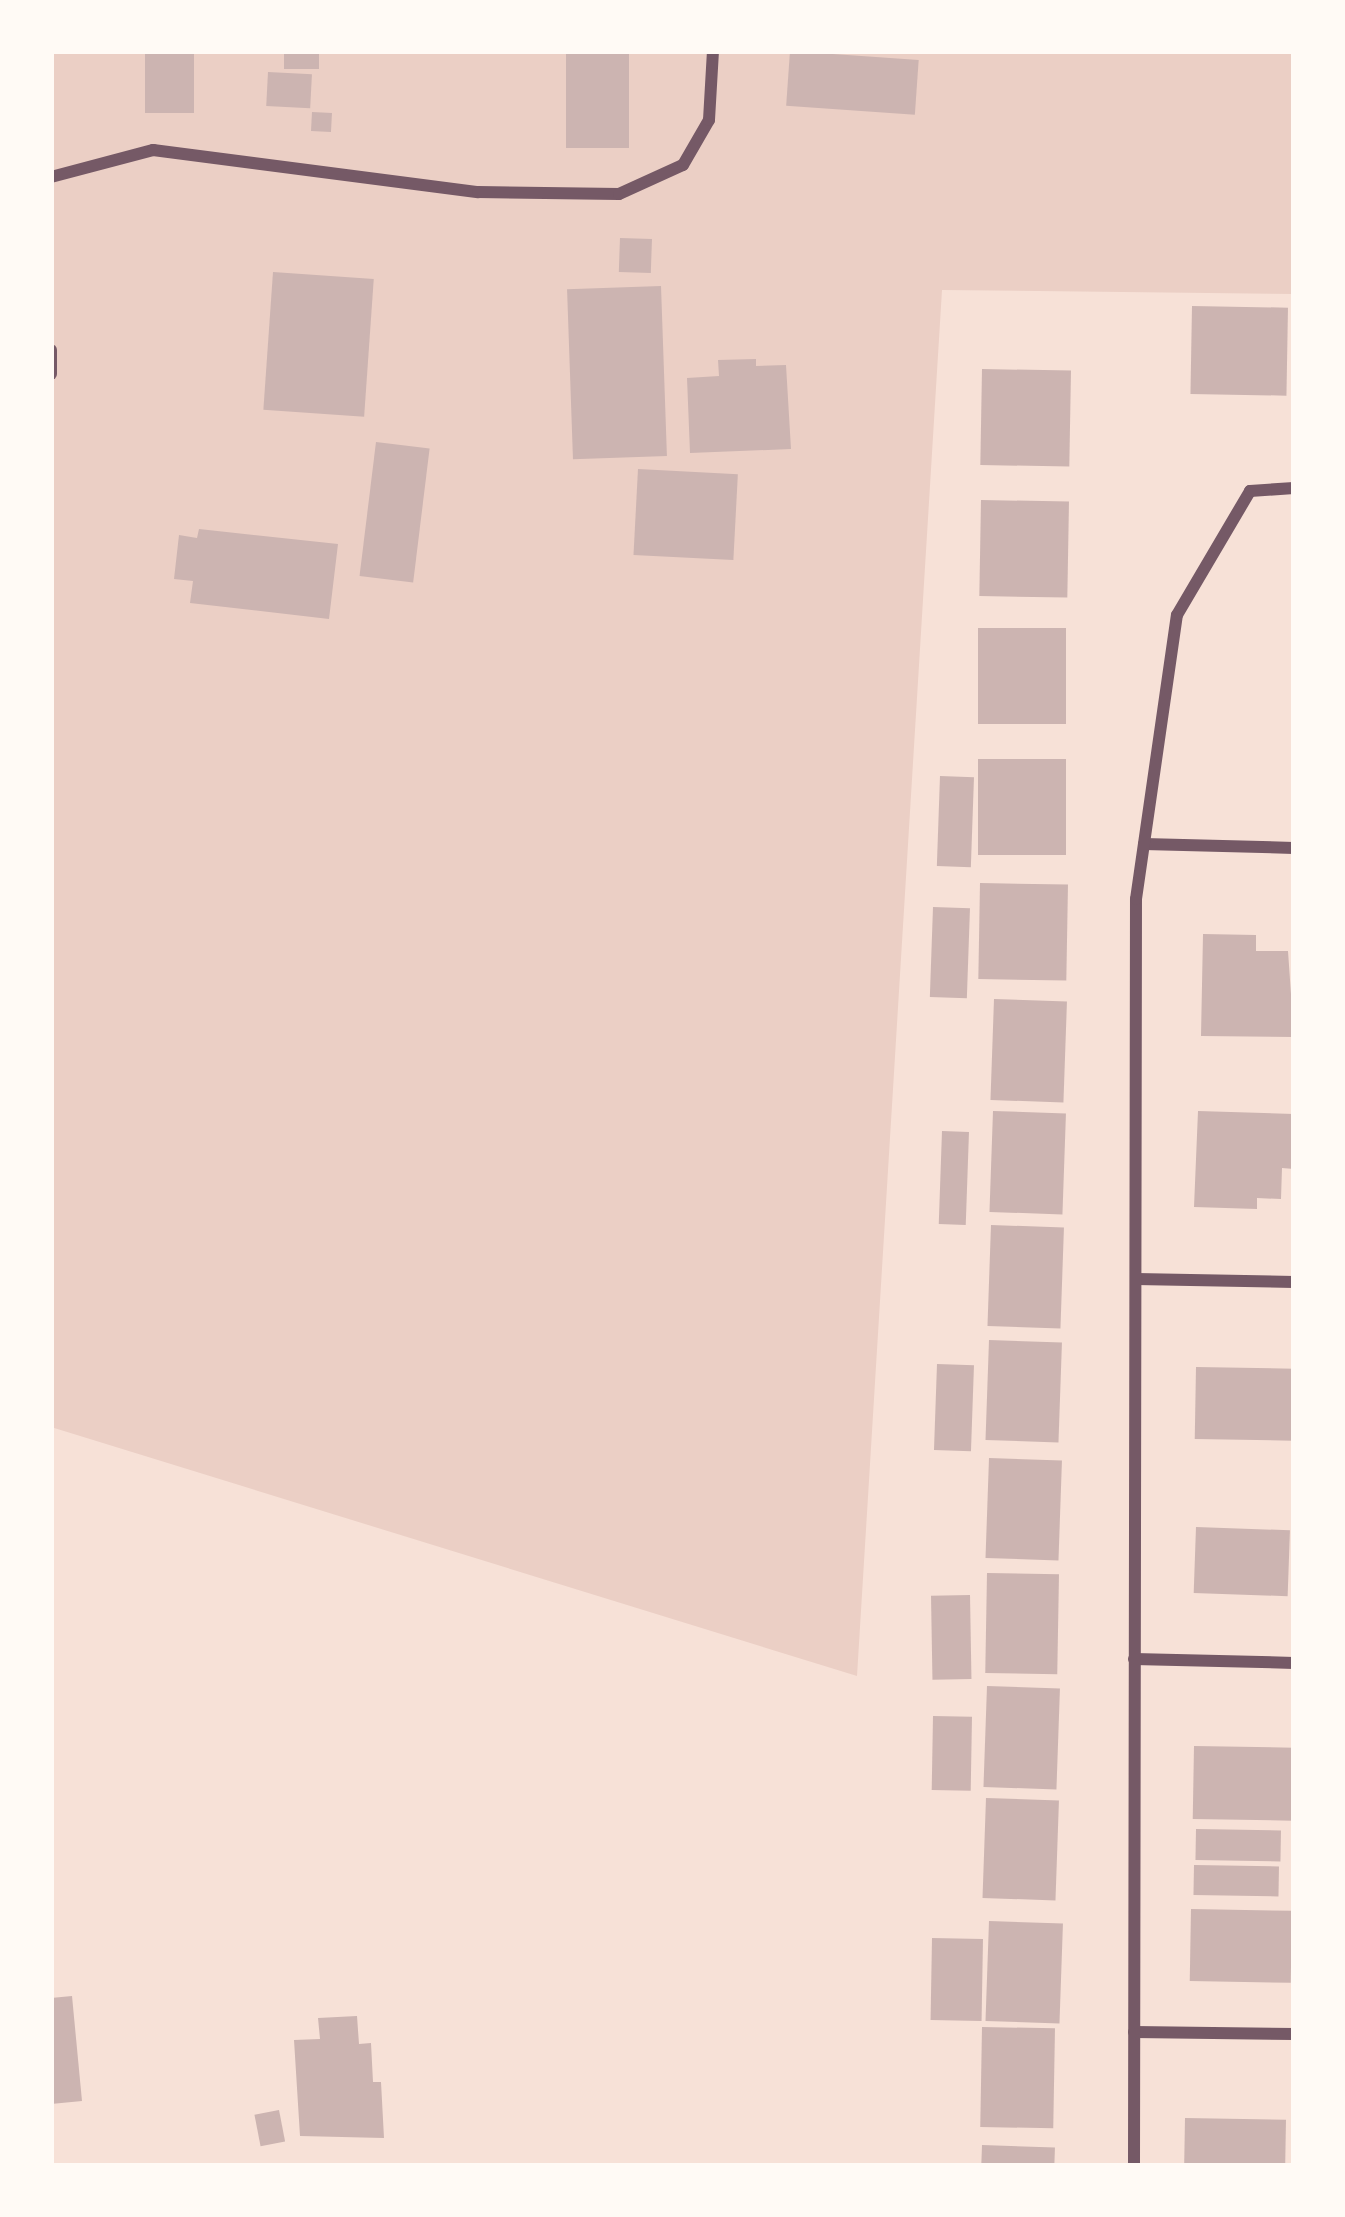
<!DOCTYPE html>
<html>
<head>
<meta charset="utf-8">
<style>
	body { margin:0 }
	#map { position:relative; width:1345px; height:2217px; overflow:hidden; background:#f7e1d7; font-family:"Exo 2",sans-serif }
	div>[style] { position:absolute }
	.green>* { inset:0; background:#ebcfc5 }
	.building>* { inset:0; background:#ccb4b1; transform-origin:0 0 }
	.minor>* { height:12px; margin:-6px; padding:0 6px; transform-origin:6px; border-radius:6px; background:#755966 }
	span { translate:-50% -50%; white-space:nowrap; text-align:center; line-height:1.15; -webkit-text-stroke:9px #fffaf5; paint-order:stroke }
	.frame { position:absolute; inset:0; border:54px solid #fffaf5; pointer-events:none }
</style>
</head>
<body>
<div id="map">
	<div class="green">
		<i style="clip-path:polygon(51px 51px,1294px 51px,1294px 294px,942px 290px,857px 1676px,51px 1427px)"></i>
	</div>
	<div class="building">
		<i style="left:145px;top:51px;width:49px;height:62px"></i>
		<i style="left:284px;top:51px;width:35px;height:18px"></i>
		<i style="left:566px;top:51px;width:63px;height:97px"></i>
		<i style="left:790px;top:51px;width:129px;height:55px;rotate:4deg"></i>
		<i style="left:268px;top:72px;width:44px;height:34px;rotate:3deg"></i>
		<i style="left:312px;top:112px;width:20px;height:19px;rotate:3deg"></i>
		<i style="left:620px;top:238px;width:32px;height:34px;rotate:2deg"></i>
		<i style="left:273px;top:272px;width:101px;height:138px;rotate:4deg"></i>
		<i style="left:661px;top:286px;width:170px;height:94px;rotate:88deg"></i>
		<i style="left:1192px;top:306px;width:96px;height:88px;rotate:1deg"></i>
		<i style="clip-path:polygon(756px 359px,756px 366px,786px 365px,791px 449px,690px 453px,687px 378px,719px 376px,718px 360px)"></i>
		<i style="left:982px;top:369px;width:89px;height:96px;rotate:1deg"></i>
		<i style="left:376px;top:442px;width:54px;height:135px;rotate:7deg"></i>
		<i style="left:638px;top:469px;width:100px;height:86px;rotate:3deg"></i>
		<i style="left:981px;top:500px;width:88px;height:96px;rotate:1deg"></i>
		<i style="clip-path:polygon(199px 529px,338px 544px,329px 619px,190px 603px,193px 581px,174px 579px,179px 535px,197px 538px)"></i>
		<i style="left:978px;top:628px;width:88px;height:96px"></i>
		<i style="left:978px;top:759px;width:88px;height:96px"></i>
		<i style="left:940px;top:776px;width:34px;height:90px;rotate:2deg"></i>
		<i style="left:980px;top:883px;width:88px;height:96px;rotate:1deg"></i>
		<i style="left:933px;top:907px;width:37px;height:90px;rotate:2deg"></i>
		<i style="clip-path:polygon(1203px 934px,1256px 935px,1256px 951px,1288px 951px,1294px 1037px,1201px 1036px)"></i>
		<i style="left:994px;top:999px;width:73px;height:101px;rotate:2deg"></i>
		<i style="left:993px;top:1111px;width:73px;height:101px;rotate:2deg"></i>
		<i style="clip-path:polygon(1198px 1111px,1294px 1114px,1294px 1169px,1282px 1168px,1281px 1199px,1257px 1198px,1257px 1209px,1194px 1207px)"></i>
		<i style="left:942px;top:1131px;width:27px;height:93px;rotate:2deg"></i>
		<i style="left:991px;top:1225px;width:73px;height:101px;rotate:2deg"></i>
		<i style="left:989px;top:1340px;width:73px;height:100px;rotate:2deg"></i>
		<i style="left:937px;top:1364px;width:37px;height:86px;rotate:2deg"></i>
		<i style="left:1196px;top:1367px;width:98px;height:72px;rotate:1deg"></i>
		<i style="left:989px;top:1458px;width:73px;height:100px;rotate:2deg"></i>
		<i style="left:1196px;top:1527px;width:94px;height:66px;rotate:2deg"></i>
		<i style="left:987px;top:1573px;width:72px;height:100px;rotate:1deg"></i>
		<i style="left:970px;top:1595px;width:84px;height:39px;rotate:89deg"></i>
		<i style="left:987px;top:1686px;width:73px;height:101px;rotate:2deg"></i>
		<i style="left:933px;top:1716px;width:39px;height:74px;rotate:1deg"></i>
		<i style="left:1194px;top:1746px;width:100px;height:73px;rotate:1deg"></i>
		<i style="left:986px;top:1798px;width:73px;height:100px;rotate:2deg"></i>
		<i style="left:1196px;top:1829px;width:85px;height:31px;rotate:1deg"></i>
		<i style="left:1194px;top:1865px;width:85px;height:30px;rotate:1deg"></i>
		<i style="left:1191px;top:1909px;width:101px;height:72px;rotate:1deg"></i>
		<i style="left:989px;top:1921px;width:74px;height:100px;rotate:2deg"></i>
		<i style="left:932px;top:1938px;width:51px;height:82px;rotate:1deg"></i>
		<i style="clip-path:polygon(72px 1996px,82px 2101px,51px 2104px,51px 1998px)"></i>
		<i style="clip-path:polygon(357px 2016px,359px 2044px,371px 2043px,373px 2082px,381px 2082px,384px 2138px,300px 2136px,294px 2040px,320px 2039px,318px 2018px)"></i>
		<i style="left:982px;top:2027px;width:73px;height:100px;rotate:1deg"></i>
		<i style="left:279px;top:2110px;width:32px;height:25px;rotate:79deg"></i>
		<i style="left:1185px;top:2118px;width:101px;height:48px;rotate:1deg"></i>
		<i style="left:982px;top:2145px;width:73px;height:21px;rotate:2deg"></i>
	</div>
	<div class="minor">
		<i style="left:51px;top:177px;width:106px;rotate:-14.8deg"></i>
		<i style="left:153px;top:150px;width:328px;rotate:7.4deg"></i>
		<i style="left:478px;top:192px;width:141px;rotate:0.8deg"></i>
		<i style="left:619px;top:194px;width:70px;rotate:-24.4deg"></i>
		<i style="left:683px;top:165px;width:52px;rotate:-60deg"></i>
		<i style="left:709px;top:120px;width:69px;rotate:-86.7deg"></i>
		<i style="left:51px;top:350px;width:24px;rotate:90deg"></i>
		<i style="left:1144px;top:844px;width:150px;rotate:1.5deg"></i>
		<i style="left:1136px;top:1279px;width:158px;rotate:1.1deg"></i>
		<i style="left:1134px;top:1659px;width:160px;rotate:1.4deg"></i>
		<i style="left:1134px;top:2032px;width:160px;rotate:0.7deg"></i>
		<i style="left:1134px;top:2166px;width:1267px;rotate:-89.91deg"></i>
		<i style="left:1136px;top:899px;width:287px;rotate:-81.8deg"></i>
		<i style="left:1177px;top:615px;width:144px;rotate:-59.5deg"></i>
		<i style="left:1250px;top:491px;width:44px;rotate:-3.9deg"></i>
	</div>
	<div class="frame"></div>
</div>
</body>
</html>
